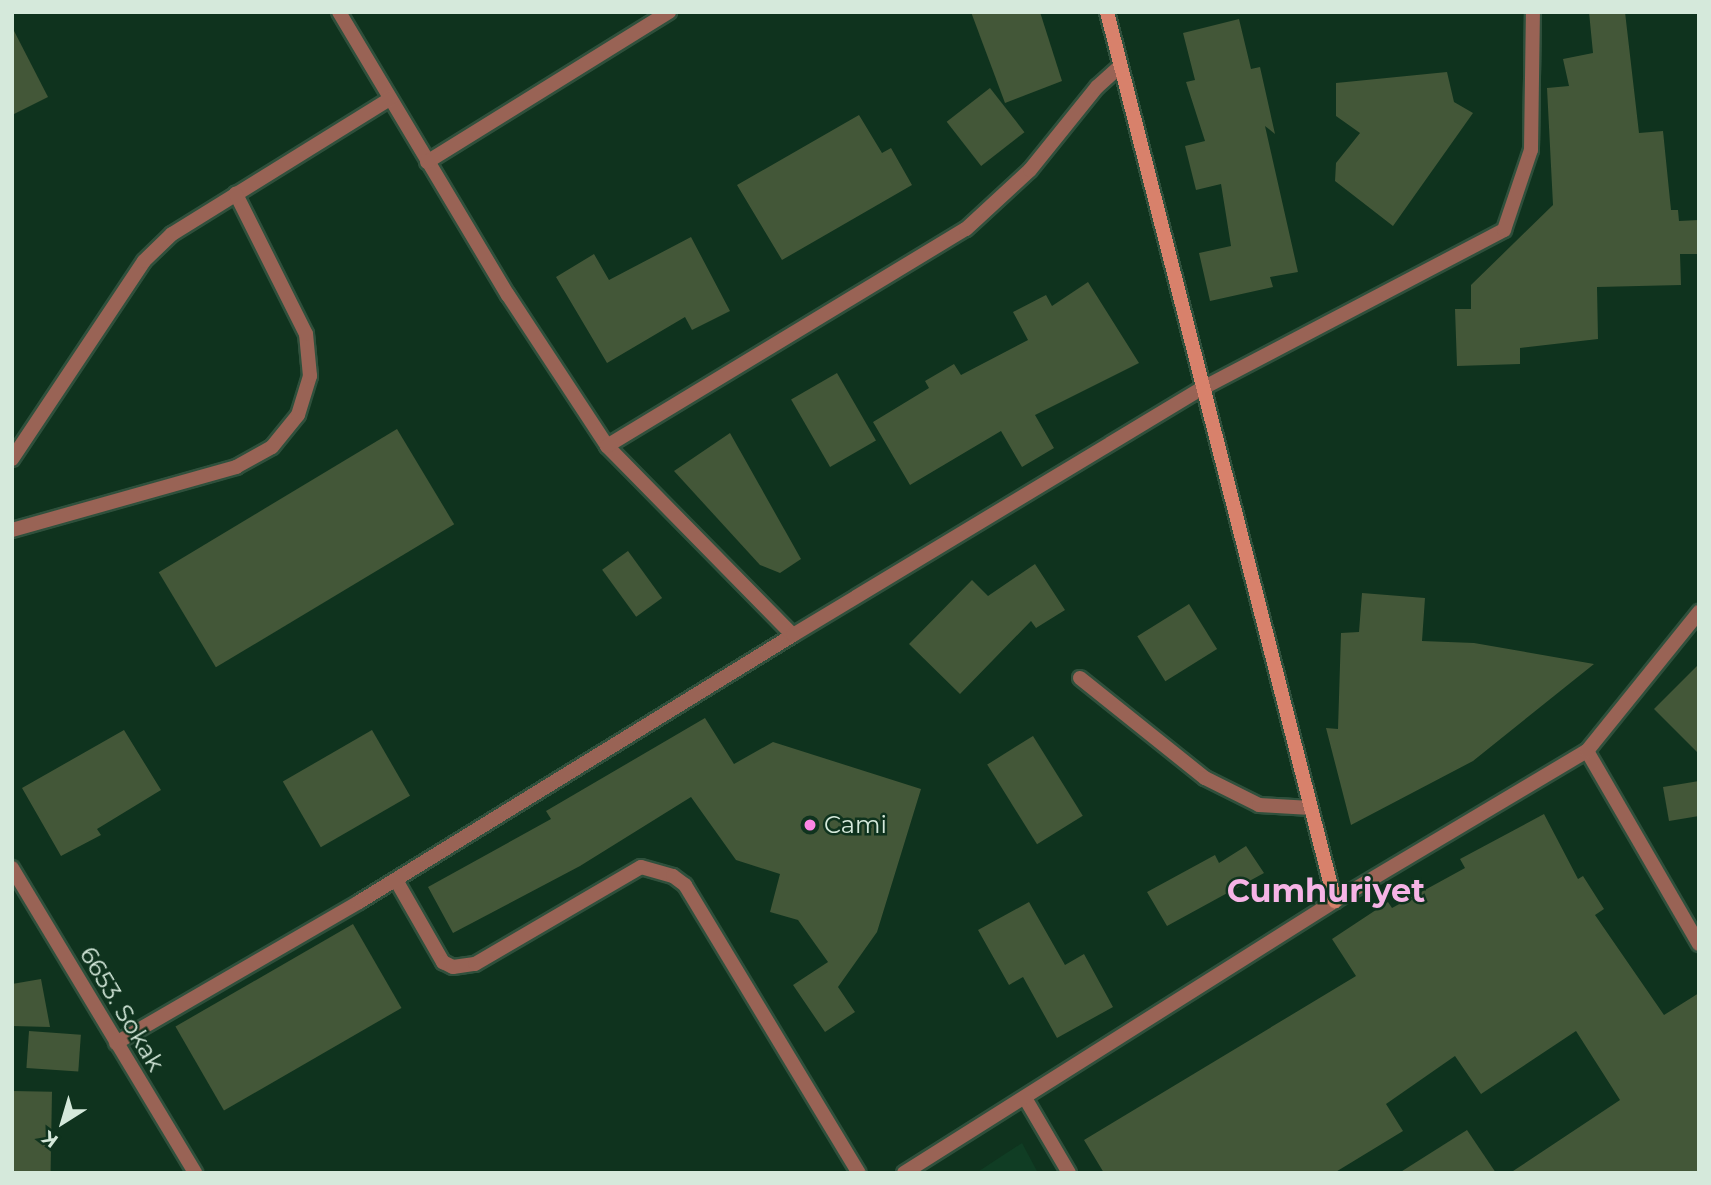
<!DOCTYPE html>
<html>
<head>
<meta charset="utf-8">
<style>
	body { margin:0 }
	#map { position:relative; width:1711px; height:1185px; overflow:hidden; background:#0f331e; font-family:Montserrat,sans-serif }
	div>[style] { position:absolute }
	.built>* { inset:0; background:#103d24 }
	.building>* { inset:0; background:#435738; transform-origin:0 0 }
	.roads { filter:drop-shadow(2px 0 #2f503c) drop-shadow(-2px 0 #2f503c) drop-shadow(0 2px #2f503c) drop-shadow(0 -2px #2f503c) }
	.lane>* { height:14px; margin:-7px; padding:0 7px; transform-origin:7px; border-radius:7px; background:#996355 }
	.street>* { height:14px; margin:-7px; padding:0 7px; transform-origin:7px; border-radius:7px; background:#996355 }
	.secondary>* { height:14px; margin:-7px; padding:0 7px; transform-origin:7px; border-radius:7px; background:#d8816b }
	.dots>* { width:19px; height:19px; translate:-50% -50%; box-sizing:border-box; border:4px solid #0f331e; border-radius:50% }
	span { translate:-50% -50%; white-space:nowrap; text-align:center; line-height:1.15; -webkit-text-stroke:5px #0f331e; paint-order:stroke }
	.poi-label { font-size:24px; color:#d5e9db }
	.left { translate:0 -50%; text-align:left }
	.street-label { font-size:24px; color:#d5e9db }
	.district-label { font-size:32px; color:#f6b4e6; font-weight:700 }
	.frame { position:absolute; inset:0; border:14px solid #d5e9db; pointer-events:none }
	.north { position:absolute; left:28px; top:1087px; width:70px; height:70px; -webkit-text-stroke:5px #0f331e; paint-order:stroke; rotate:217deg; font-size:19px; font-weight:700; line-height:28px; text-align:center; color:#d5e9db }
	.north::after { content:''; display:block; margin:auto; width:24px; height:32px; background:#d5e9db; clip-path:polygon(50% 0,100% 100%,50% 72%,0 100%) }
</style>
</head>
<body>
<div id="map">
	<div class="built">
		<i style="clip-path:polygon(1022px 1143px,1038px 1173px,976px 1173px)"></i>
	</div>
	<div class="building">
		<i style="clip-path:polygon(971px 12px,1040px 12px,1062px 81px,1005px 103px)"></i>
		<i style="clip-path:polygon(1589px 12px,1625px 12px,1639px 133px,1663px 131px,1671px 210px,1678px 210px,1679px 221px,1699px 220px,1699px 254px,1680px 254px,1681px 285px,1597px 287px,1598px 339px,1520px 348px,1520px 364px,1457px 366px,1455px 309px,1471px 309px,1471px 285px,1553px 205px,1547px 88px,1569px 86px,1563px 59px,1593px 53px)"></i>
		<i style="clip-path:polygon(1239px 19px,1251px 69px,1260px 67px,1275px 134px,1265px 126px,1298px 272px,1270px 277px,1273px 287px,1210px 301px,1199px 253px,1231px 246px,1221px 184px,1196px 190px,1185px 146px,1205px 141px,1186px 82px,1195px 80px,1183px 33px)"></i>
		<i style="clip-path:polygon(12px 27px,48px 97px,12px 115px)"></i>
		<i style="clip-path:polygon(1447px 72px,1454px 102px,1473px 113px,1393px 226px,1335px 181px,1336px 163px,1360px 133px,1336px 116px,1336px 83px)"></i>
		<i style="left:990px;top:88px;width:56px;height:55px;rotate:52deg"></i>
		<i style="clip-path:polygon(859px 115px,882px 153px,891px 148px,912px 185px,782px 260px,737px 185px)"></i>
		<i style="clip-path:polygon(691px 237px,730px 311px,692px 330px,685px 317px,607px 363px,556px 277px,594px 254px,609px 280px)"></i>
		<i style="clip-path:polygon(1088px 282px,1139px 363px,1035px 415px,1054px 448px,1022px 467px,1001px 431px,910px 485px,873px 422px,929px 388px,925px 381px,954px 364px,961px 375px,1028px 340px,1013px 312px,1046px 295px,1052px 306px)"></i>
		<i style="left:837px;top:373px;width:78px;height:53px;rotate:60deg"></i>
		<i style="left:397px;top:429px;width:111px;height:278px;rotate:59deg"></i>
		<i style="clip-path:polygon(730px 433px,801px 559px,780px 573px,760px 565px,674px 471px)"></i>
		<i style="left:628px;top:551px;width:58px;height:32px;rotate:54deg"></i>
		<i style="clip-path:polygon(1035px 564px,1065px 610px,1036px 628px,1031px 621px,960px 694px,909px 644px,972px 580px,988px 596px)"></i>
		<i style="clip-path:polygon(1362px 593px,1425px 598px,1422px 641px,1474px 643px,1594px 664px,1473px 761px,1351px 825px,1326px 728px,1338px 729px,1341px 633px,1359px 632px)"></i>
		<i style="left:1189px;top:604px;width:53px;height:61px;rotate:58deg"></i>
		<i style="clip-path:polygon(1699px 664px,1699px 754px,1654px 709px)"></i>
		<i style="clip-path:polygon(705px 718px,734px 764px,773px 742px,921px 789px,877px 932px,838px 987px,855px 1012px,825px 1032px,793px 985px,828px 962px,798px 920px,770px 912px,780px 874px,736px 860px,691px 797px,580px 866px,453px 933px,428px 887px,551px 819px,546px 811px)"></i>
		<i style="clip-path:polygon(124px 730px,161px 790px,97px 829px,101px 835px,61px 856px,22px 788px)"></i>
		<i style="left:372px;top:730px;width:76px;height:103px;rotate:60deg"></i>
		<i style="left:1033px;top:736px;width:94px;height:54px;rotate:58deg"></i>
		<i style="clip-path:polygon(1699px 781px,1699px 816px,1669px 821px,1663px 787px)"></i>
		<i style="clip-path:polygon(1544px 814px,1578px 879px,1583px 876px,1604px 909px,1595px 915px,1664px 1015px,1699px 993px,1699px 1173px,1510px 1173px,1620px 1100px,1576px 1031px,1481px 1094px,1455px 1056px,1386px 1104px,1403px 1131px,1334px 1173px,1104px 1173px,1084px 1140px,1356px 976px,1332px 939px,1388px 902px,1392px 908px,1465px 868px,1460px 859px)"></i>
		<i style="clip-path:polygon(1246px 846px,1264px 873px,1167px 926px,1147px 892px,1215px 855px,1219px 863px)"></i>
		<i style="clip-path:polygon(1029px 902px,1065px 965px,1084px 954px,1113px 1007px,1057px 1038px,1023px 977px,1009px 985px,978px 930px)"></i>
		<i style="left:353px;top:924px;width:97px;height:205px;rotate:60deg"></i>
		<i style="clip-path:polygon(41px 979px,50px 1027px,12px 1026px,12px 984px)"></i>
		<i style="left:29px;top:1031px;width:52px;height:37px;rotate:4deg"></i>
		<i style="left:12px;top:1091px;width:40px;height:82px;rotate:1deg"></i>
		<i style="clip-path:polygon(1467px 1130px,1496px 1173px,1399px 1173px)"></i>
	</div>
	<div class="roads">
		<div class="lane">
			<i style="left:1080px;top:678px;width:160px;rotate:38.7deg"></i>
			<i style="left:1205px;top:778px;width:60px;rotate:26.6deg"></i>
			<i style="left:1259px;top:805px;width:52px;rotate:3.3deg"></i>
			<i style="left:396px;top:880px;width:95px;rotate:60.2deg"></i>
			<i style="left:443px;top:962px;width:11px;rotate:27deg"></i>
			<i style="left:453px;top:967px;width:22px;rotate:-8deg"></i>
			<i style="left:475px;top:964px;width:192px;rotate:-30.3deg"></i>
			<i style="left:641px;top:867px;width:33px;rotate:16deg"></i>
			<i style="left:673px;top:876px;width:15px;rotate:37deg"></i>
			<i style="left:685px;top:885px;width:336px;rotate:58.9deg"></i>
			<i style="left:116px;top:1043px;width:281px;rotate:-30.1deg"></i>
			<i style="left:359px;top:902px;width:510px;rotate:-31.6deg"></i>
		</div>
		<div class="street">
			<i style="left:339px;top:12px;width:330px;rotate:59.2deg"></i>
			<i style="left:508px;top:295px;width:181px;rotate:56.7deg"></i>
			<i style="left:607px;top:446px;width:265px;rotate:45.5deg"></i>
			<i style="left:793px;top:635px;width:479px;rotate:-31.1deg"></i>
			<i style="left:1203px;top:388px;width:340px;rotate:-27.7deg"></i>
			<i style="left:1504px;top:230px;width:84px;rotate:-71.4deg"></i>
			<i style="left:1531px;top:150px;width:138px;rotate:-89.2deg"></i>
			<i style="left:427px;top:162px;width:285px;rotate:-31.8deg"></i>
			<i style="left:607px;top:446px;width:419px;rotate:-31.2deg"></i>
			<i style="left:966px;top:229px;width:87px;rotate:-42.7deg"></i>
			<i style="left:1030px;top:170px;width:107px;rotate:-51.1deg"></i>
			<i style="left:1097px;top:87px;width:31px;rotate:-42deg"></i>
			<i style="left:12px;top:459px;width:238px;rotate:-56.3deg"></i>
			<i style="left:144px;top:261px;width:39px;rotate:-44deg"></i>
			<i style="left:172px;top:234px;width:256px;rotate:-31.8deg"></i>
			<i style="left:12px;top:530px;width:233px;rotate:-15.7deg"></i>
			<i style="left:236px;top:467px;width:41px;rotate:-29.1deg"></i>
			<i style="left:272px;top:447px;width:41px;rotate:-50.9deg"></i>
			<i style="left:298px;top:415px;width:41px;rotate:-72.9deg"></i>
			<i style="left:310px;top:376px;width:42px;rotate:-95.4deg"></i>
			<i style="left:306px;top:334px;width:157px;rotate:-116.6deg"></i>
			<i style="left:1587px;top:751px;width:223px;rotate:59.9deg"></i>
			<i style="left:12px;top:868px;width:356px;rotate:59deg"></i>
			<i style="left:1025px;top:1098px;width:87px;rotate:59.6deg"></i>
			<i style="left:904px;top:1173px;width:510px;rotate:-32.26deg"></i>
			<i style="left:1335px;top:901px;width:293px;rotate:-30.8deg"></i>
			<i style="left:1587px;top:751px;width:179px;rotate:-51.1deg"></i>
		</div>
		<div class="secondary">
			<i style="left:1107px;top:12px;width:918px;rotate:75.62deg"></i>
		</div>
	</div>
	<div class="dots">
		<i style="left:810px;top:825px;background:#fc86e4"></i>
	</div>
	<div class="poi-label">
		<span class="left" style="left:824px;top:825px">Cami</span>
	</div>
	<div class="street-label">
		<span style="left:122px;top:1009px;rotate:59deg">6653. Sokak</span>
	</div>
	<div class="district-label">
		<span style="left:1326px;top:891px">Cumhuriyet</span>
	</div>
	<div class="frame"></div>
	<div class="north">K</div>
</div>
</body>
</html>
